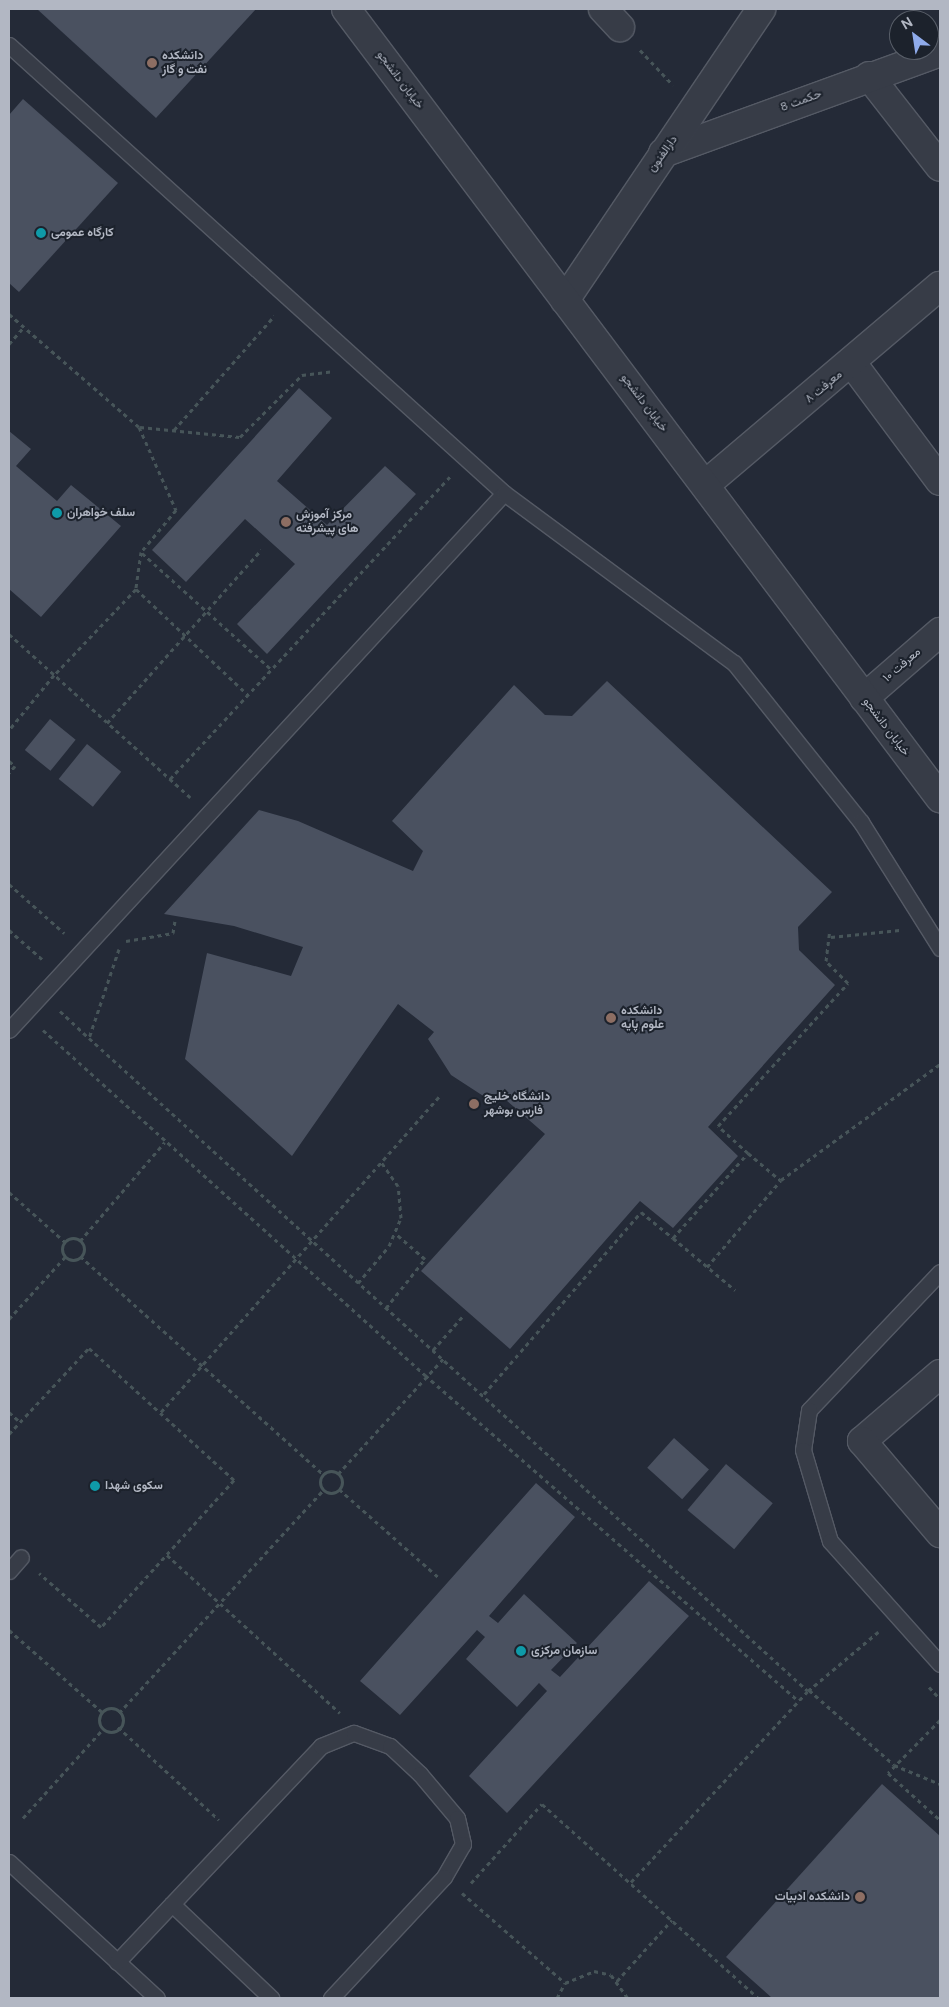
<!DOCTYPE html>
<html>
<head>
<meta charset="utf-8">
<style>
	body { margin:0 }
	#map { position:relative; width:949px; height:2007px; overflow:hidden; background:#242a37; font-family:"DM Sans",Vazirmatn,sans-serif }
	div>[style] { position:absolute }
	.building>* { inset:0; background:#4a5160; transform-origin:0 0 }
	.path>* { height:3px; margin-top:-1.5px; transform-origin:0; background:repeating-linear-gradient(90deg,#475559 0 4px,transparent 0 8px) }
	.path>.ring { margin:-1.5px; padding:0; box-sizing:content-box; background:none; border:3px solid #475559; border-radius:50% }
	.roads { filter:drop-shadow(1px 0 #555a65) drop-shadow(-1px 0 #555a65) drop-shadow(0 1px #555a65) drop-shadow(0 -1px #555a65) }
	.service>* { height:15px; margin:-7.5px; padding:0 7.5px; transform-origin:7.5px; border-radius:7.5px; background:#373c47 }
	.minor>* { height:28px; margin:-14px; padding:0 14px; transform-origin:14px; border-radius:14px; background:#373c47 }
	.tertiary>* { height:28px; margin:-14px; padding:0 14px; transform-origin:14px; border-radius:14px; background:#373c47 }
	.dots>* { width:14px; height:14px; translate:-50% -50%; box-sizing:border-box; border:2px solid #1c222c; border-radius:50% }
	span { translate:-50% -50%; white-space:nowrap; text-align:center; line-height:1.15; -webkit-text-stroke:4px #1c222c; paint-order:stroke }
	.poi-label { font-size:12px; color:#b2b7c3; font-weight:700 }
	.left { translate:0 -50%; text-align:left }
	.right { translate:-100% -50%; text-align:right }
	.street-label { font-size:12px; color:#b2b7c3 }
	.frame { position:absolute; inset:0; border:10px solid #b2b7c3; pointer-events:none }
	.north { position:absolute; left:889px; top:10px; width:50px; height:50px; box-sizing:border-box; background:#1c222c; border:1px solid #585e68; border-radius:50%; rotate:329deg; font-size:14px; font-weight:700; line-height:20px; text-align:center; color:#b2b7c3 }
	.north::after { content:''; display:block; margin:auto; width:18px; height:22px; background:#8fabeb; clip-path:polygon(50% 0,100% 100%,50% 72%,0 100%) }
</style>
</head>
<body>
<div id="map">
	<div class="building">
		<i style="clip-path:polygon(37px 9px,256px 9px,156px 118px)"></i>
		<i style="clip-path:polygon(23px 99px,118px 183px,19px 292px,9px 283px,9px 115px)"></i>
		<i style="clip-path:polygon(299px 388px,332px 418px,277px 481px,327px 525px,385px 466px,416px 494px,267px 654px,237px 624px,295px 564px,245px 519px,186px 582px,152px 550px)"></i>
		<i style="clip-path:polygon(9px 431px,31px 449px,16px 466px,57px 501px,71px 485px,121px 526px,41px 617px,9px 589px)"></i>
		<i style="clip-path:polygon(607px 681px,832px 892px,798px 927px,799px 950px,835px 985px,708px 1127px,738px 1156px,673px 1228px,640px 1201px,510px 1349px,421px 1271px,545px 1134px,498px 1093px,491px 1101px,451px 1075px,428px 1039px,434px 1032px,398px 1004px,292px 1156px,185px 1059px,207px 953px,291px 976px,303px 947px,234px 926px,164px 914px,259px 810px,298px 821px,413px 871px,423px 851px,392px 821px,514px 685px,545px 715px,572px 716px)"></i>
		<i style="left:50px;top:719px;width:33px;height:40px;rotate:39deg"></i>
		<i style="left:87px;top:744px;width:44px;height:45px;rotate:39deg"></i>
		<i style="left:674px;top:1438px;width:47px;height:40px;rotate:42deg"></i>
		<i style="left:726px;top:1464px;width:61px;height:60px;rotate:40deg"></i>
		<i style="clip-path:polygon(536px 1483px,575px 1517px,489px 1616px,498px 1623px,524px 1594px,577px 1643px,551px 1670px,560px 1677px,649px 1581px,689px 1616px,507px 1813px,469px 1776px,547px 1691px,539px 1683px,517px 1707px,466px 1659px,485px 1637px,477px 1630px,400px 1715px,360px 1681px)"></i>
		<i style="clip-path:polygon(882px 1784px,940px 1836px,940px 1998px,772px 1998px,726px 1957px)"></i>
	</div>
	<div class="path">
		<i style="left:640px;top:50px;width:48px;rotate:46.7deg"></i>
		<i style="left:9px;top:314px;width:172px;rotate:41deg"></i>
		<i style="left:139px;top:427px;width:91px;rotate:66deg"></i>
		<i style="left:176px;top:510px;width:55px;rotate:129.8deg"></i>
		<i style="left:141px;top:552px;width:37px;rotate:98deg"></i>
		<i style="left:136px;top:589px;width:119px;rotate:133.6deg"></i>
		<i style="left:54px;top:675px;width:71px;rotate:129.3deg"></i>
		<i style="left:9px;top:344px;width:23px;rotate:-49deg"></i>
		<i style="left:140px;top:427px;width:100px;rotate:5.7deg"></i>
		<i style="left:240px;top:437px;width:88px;rotate:-45deg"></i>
		<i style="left:302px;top:375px;width:31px;rotate:-7deg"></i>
		<i style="left:174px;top:430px;width:152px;rotate:-48.7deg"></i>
		<i style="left:142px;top:553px;width:173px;rotate:42deg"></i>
		<i style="left:136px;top:589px;width:154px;rotate:43.4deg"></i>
		<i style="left:9px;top:634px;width:244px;rotate:42deg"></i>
		<i style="left:107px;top:723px;width:232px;rotate:-48.3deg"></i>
		<i style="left:9px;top:761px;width:8px;rotate:40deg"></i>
		<i style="left:15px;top:766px;width:9px;rotate:131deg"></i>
		<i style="left:170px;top:779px;width:413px;rotate:-47.2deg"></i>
		<i style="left:9px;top:884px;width:74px;rotate:41.7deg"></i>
		<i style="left:9px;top:930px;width:44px;rotate:41.3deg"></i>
		<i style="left:831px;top:937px;width:69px;rotate:-5.8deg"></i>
		<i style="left:126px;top:941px;width:48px;rotate:-9.7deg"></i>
		<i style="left:173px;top:933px;width:12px;rotate:-81deg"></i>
		<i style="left:119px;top:949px;width:94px;rotate:108.6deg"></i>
		<i style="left:89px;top:1038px;width:971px;rotate:42.25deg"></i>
		<i style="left:60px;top:1011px;width:40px;rotate:43deg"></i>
		<i style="left:43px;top:1030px;width:515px;rotate:42.09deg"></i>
		<i style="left:425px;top:1375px;width:496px;rotate:41.1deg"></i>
		<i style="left:748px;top:1153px;width:42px;rotate:40.2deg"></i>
		<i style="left:9px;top:1192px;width:75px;rotate:41.8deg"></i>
		<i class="ring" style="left:62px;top:1238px;width:19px;height:19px"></i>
		<i style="left:673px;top:1238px;width:81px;rotate:40deg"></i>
		<i style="left:80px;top:1241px;width:130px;rotate:-49.4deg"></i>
		<i style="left:80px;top:1256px;width:328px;rotate:41.9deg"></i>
		<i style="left:707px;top:1267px;width:114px;rotate:-49.6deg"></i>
		<i style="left:781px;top:1180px;width:197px;rotate:-36.1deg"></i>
		<i style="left:358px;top:1283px;width:48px;rotate:-50deg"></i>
		<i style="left:389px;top:1246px;width:30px;rotate:-67deg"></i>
		<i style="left:401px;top:1218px;width:32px;rotate:-95deg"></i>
		<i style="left:398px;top:1186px;width:29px;rotate:-125deg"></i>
		<i style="left:386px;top:1308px;width:63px;rotate:-51.5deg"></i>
		<i style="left:425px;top:1259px;width:38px;rotate:-139deg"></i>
		<i style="left:9px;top:1319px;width:85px;rotate:-47.9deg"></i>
		<i style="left:433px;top:1350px;width:45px;rotate:-48.6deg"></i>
		<i style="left:484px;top:1394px;width:240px;rotate:-49.2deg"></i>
		<i style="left:641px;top:1212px;width:41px;rotate:39.1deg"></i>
		<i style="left:673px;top:1238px;width:113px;rotate:-48.6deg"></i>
		<i style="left:748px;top:1153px;width:40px;rotate:-138deg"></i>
		<i style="left:718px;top:1126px;width:193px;rotate:-47.7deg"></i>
		<i style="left:848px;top:983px;width:31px;rotate:-135deg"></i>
		<i style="left:826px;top:961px;width:31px;rotate:-83deg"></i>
		<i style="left:9px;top:1412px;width:15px;rotate:42deg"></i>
		<i style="left:161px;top:1412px;width:422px;rotate:-48.6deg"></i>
		<i style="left:9px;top:1434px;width:117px;rotate:-47.1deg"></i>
		<i style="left:89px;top:1348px;width:196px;rotate:42.3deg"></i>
		<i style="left:234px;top:1480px;width:198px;rotate:132.1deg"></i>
		<i style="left:101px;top:1627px;width:82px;rotate:-138.9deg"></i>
		<i class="ring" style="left:320px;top:1471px;width:19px;height:19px"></i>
		<i style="left:338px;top:1474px;width:156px;rotate:-47.6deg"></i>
		<i style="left:339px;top:1489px;width:132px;rotate:41.6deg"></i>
		<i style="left:167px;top:1555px;width:234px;rotate:42.4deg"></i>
		<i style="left:9px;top:1630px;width:125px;rotate:41.4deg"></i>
		<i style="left:929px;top:1687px;width:16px;rotate:47deg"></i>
		<i style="left:809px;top:1690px;width:113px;rotate:41.4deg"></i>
		<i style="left:894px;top:1765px;width:50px;rotate:22.4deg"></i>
		<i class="ring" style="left:99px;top:1708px;width:21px;height:21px"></i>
		<i style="left:119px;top:1713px;width:304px;rotate:-47.5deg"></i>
		<i style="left:940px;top:1720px;width:74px;rotate:134.5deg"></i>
		<i style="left:888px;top:1773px;width:70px;rotate:42.1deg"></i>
		<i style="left:118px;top:1727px;width:137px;rotate:42.6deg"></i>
		<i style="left:23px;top:1818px;width:121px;rotate:-48deg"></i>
		<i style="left:631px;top:1882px;width:260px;rotate:-47.2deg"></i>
		<i style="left:808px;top:1691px;width:92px;rotate:-40.1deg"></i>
		<i style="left:471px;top:1883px;width:106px;rotate:-48.1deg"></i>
		<i style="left:542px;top:1804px;width:290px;rotate:41.9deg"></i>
		<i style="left:462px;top:1893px;width:137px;rotate:41.1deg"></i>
		<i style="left:617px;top:1981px;width:82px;rotate:-48deg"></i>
		<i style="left:557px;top:1998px;width:17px;rotate:-62deg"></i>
		<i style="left:565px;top:1983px;width:31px;rotate:-22deg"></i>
		<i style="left:594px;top:1971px;width:17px;rotate:13deg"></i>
		<i style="left:611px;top:1975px;width:29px;rotate:54deg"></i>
	</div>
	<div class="roads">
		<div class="service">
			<i style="left:9px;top:45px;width:668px;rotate:42.15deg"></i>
			<i style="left:504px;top:493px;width:730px;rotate:132.67deg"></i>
			<i style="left:504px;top:493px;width:286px;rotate:36.5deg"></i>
			<i style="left:734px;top:663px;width:203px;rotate:51.4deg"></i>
			<i style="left:861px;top:822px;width:149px;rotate:57.9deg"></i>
			<i style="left:940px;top:1272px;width:190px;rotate:133.5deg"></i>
			<i style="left:809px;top:1410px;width:40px;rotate:98.5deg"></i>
			<i style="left:803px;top:1450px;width:95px;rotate:73.5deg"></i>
			<i style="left:830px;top:1541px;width:165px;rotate:48.2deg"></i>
			<i style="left:9px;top:1571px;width:18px;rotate:-49deg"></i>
			<i style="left:9px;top:1862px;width:201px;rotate:42.6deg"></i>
			<i style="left:172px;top:1904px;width:137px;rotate:43.5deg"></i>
			<i style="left:117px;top:1962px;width:297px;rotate:-46.6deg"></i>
			<i style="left:321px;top:1746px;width:35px;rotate:-22deg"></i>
			<i style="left:354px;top:1733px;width:38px;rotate:20deg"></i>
			<i style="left:390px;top:1746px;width:41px;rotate:43deg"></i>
			<i style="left:420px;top:1774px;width:57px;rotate:49.9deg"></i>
			<i style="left:457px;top:1818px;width:27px;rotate:77deg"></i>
			<i style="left:463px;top:1844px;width:38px;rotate:120deg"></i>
			<i style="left:444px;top:1877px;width:166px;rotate:133deg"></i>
		</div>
		<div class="minor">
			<i style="left:603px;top:9px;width:25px;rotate:47deg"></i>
			<i style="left:869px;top:76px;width:115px;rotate:52deg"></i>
			<i style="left:663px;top:153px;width:295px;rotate:-20deg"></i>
			<i style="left:565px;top:300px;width:351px;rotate:-56deg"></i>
			<i style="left:852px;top:363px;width:147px;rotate:53.3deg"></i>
			<i style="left:705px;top:485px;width:308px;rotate:-40.3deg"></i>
			<i style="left:864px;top:698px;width:101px;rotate:-41deg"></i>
			<i style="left:940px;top:1374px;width:103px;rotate:139.3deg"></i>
			<i style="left:862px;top:1441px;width:121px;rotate:49.7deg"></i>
		</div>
		<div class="tertiary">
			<i style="left:346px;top:9px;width:988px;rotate:53.03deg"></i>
		</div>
	</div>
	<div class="dots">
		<i style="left:152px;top:63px;background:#8d6e63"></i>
		<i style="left:41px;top:233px;background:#0f9aa8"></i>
		<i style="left:57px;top:513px;background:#0f9aa8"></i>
		<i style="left:286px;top:522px;background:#8d6e63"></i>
		<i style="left:611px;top:1018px;background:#8d6e63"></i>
		<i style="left:474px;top:1104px;background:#8d6e63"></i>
		<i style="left:95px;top:1486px;background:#0f9aa8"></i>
		<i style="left:521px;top:1651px;background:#0f9aa8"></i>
		<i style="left:860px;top:1897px;background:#8d6e63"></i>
	</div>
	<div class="poi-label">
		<span class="left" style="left:162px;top:63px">دانشکده<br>نفت و گاز</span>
		<span class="left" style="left:51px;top:233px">کارگاه عمومی</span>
		<span class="left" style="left:67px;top:513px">سلف خواهران</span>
		<span class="left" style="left:296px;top:522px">مرکز آموزش<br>های پیشرفته</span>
		<span class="left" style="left:621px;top:1018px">دانشکده<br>علوم پایه</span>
		<span class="left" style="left:484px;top:1104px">دانشگاه خلیج<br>فارس بوشهر</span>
		<span class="left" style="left:105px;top:1486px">سکوی شهدا</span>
		<span class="left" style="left:531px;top:1651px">سازمان مرکزی</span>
		<span class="right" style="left:850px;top:1897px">دانشکده ادبیات</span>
	</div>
	<div class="street-label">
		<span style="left:400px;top:80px;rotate:53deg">خیابان دانشجو</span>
		<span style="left:801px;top:101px;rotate:-20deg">حکمت 8</span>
		<span style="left:663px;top:154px;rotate:-55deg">دارالفنون</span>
		<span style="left:824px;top:387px;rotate:-40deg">معرفت ۸</span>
		<span style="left:644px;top:403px;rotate:53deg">خیابان دانشجو</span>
		<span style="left:902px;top:665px;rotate:-41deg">معرفت ۱۰</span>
		<span style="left:886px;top:727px;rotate:53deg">خیابان دانشجو</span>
	</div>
	<div class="frame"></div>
	<div class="north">N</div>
</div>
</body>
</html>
